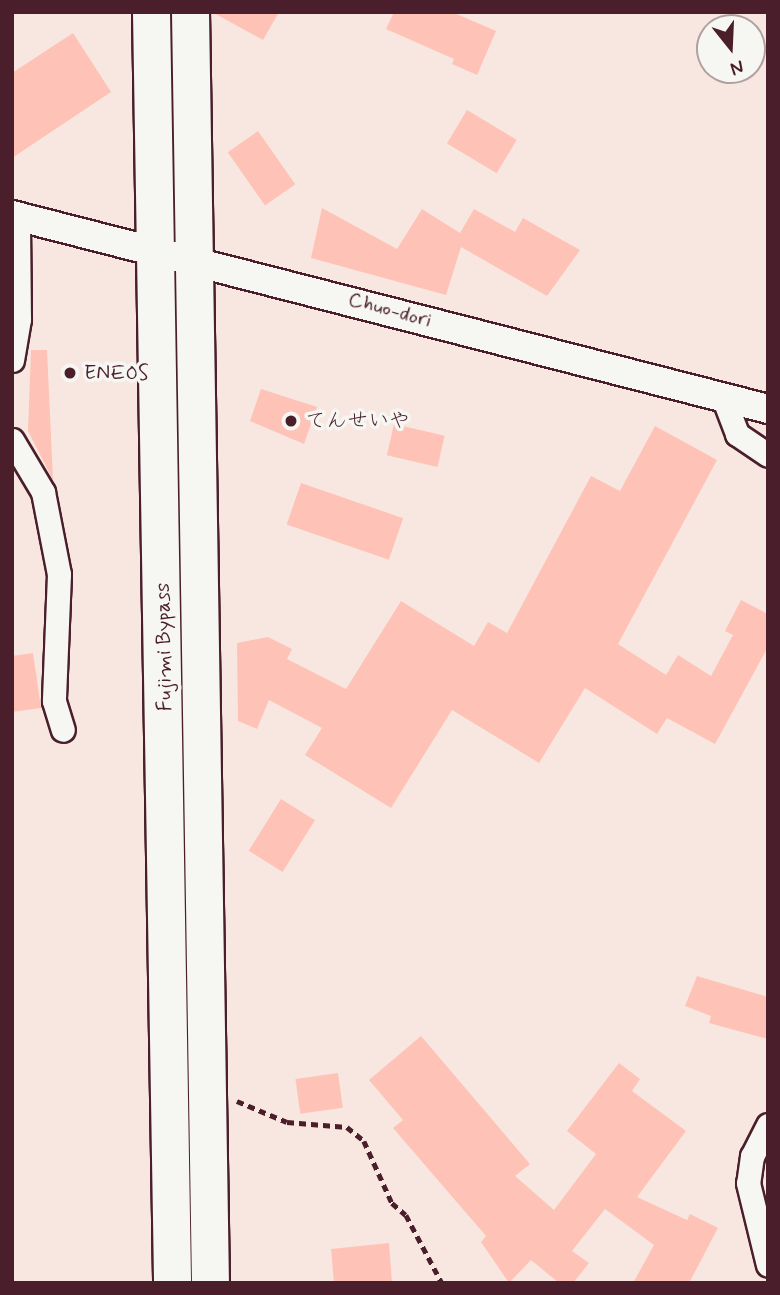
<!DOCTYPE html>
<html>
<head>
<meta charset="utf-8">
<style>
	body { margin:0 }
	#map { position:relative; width:780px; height:1295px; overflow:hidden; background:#f8e7e0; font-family:Mynerve,"Klee One",sans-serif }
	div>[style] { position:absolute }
	.building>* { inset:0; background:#fec3b6; transform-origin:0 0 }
	.path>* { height:4.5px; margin-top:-2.25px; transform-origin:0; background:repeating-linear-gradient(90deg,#4a1f2b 0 7px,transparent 0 12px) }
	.roads { filter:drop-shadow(2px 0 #4a1f2b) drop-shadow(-2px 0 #4a1f2b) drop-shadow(0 2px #4a1f2b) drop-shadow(0 -2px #4a1f2b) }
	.minor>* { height:23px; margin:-11.5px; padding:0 11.5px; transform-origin:11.5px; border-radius:11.5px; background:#f6f6f2 }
	.tertiary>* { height:28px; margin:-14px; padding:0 14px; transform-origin:14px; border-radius:14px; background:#f6f6f2 }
	.trunk>* { height:37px; margin:-18.5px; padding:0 18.5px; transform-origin:18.5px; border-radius:18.5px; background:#f6f6f2 }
	.dots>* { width:19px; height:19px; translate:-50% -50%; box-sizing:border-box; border:4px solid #f6f6f2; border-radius:50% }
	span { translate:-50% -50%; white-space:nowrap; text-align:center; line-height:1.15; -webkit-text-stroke:7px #f6f6f2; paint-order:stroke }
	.street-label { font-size:21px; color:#4a1f2b }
	.poi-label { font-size:21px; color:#4a1f2b }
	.left { translate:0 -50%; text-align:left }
	.frame { position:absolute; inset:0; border:14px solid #4a1f2b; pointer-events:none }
	.north { position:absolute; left:696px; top:14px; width:70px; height:70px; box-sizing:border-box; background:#f6f6f2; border:2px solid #b1a0a2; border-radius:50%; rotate:162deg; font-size:19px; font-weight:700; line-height:28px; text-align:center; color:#4a1f2b }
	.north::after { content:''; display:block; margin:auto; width:24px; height:32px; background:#4a1f2b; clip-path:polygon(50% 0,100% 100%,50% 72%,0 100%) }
</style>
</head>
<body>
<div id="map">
	<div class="building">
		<i style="clip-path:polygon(212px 12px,279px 12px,263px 40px)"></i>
		<i style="clip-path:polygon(394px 12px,452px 12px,496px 31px,477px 75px,452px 64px,454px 59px,386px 29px)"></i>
		<i style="clip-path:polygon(73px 33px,111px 92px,12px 158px,12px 73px)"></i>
		<i style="left:467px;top:110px;width:58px;height:39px;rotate:31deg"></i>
		<i style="left:258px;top:131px;width:65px;height:37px;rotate:55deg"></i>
		<i style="clip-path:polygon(322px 208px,397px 249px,422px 209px,460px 233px,474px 209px,515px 232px,523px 218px,580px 250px,547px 296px,461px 247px,446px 295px,311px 258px)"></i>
		<i style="clip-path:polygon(31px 350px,47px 350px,53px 480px,28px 431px)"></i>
		<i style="clip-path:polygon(261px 389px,317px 407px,304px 444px,250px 421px)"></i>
		<i style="left:394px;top:424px;width:52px;height:32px;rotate:13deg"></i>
		<i style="clip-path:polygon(655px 426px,717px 460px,618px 644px,666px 675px,678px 655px,711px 676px,733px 635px,725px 631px,741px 600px,768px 614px,768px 647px,715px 744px,667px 718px,657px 734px,585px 688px,539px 763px,452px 710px,391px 808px,305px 755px,322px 728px,269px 700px,257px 729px,238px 721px,237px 643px,268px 637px,292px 649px,287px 659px,346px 689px,401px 601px,474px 646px,488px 622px,507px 633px,591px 476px,620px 491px)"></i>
		<i style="left:301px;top:483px;width:108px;height:44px;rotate:19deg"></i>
		<i style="clip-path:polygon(33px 653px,41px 708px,12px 712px,12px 656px)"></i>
		<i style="left:281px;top:799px;width:40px;height:61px;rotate:32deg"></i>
		<i style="clip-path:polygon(697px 976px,768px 997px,768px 1039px,709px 1023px,711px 1016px,685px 1006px)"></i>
		<i style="clip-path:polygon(421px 1036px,530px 1164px,515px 1176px,554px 1210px,596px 1154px,567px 1131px,619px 1063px,640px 1079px,632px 1091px,686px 1131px,637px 1197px,687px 1220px,690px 1214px,718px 1228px,689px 1283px,633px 1283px,654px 1245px,605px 1209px,572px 1251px,589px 1263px,573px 1283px,559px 1283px,531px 1260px,509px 1283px,481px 1242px,486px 1236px,393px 1128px,403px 1120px,369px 1080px)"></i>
		<i style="left:338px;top:1073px;width:35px;height:43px;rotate:82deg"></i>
		<i style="clip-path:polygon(389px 1243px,392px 1283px,334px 1283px,331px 1249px)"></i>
	</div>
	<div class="path">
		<i style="left:237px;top:1101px;width:54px;rotate:22.8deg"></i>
		<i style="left:287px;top:1122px;width:60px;rotate:4.8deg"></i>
		<i style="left:347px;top:1127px;width:22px;rotate:39deg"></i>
		<i style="left:364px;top:1141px;width:68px;rotate:65.7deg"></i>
		<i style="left:392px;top:1203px;width:18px;rotate:41deg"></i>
		<i style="left:406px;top:1215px;width:77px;rotate:62.1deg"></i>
	</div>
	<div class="roads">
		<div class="minor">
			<i style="left:12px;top:360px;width:42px;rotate:-80.3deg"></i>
			<i style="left:19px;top:319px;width:102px;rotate:-90.6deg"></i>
			<i style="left:723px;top:397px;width:40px;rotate:69deg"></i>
			<i style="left:737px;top:434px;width:37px;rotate:34deg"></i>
			<i style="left:12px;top:440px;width:61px;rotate:59.2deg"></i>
			<i style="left:43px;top:492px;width:84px;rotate:79deg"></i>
			<i style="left:59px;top:574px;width:127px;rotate:92.3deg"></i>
			<i style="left:54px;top:701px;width:30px;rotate:73deg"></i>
			<i style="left:768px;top:1125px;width:35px;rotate:117deg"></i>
			<i style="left:752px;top:1156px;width:27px;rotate:98deg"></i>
			<i style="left:748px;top:1183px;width:84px;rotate:76.3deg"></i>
		</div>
		<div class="tertiary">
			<i style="left:12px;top:215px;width:780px;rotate:14.39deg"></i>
		</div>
		<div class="trunk">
			<i style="left:151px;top:12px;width:1271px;rotate:89.05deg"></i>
			<i style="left:190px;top:12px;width:1271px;rotate:89.1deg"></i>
		</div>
	</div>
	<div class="dots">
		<i style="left:70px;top:373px;background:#4a1f2b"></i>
		<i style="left:291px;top:421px;background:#4a1f2b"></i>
	</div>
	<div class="street-label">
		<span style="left:390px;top:310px;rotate:15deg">Chuo-dori</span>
		<span style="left:164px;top:647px;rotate:-91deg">Fujimi Bypass</span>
	</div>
	<div class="poi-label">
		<span class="left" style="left:84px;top:373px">ENEOS</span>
		<span class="left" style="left:305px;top:421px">てんせいや</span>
	</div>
	<div class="frame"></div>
	<div class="north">N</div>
</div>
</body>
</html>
